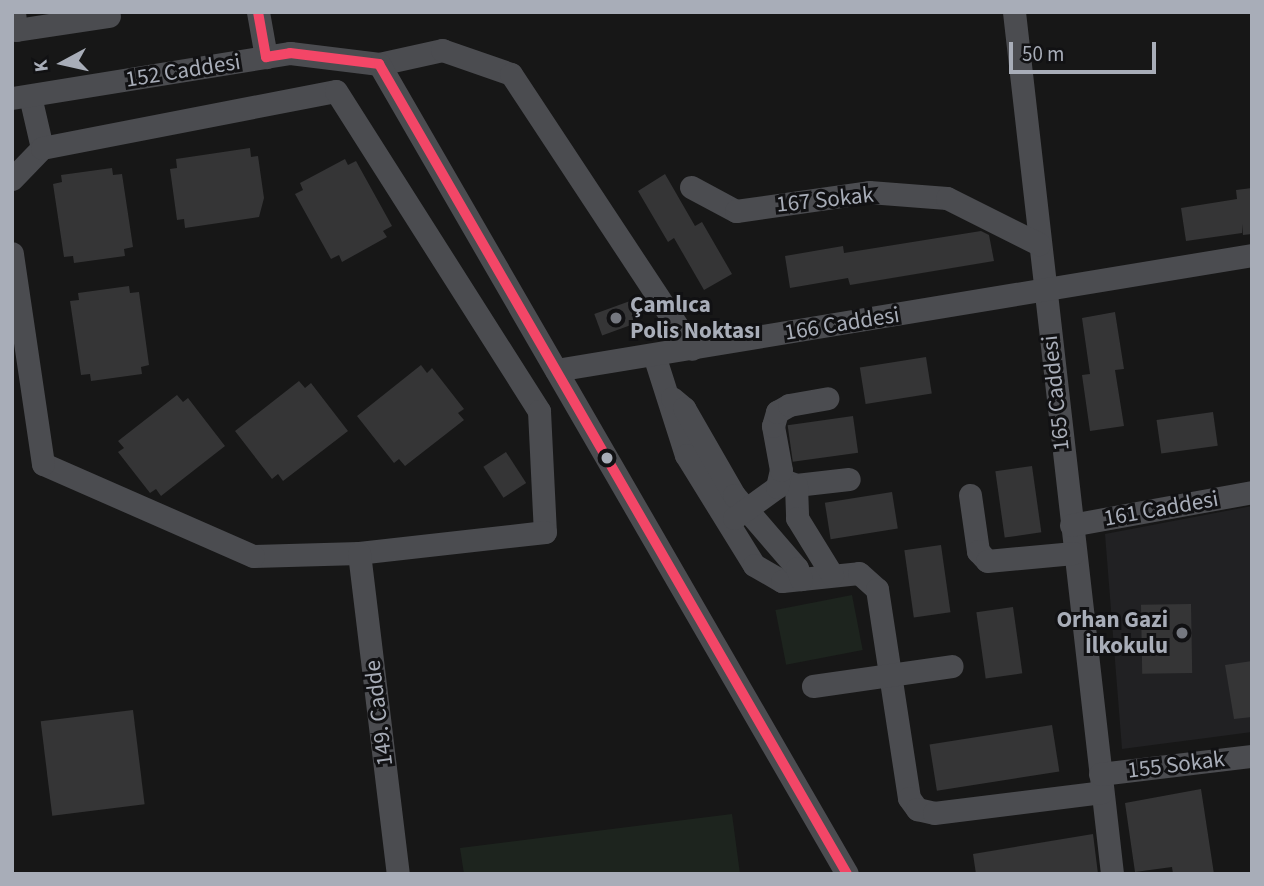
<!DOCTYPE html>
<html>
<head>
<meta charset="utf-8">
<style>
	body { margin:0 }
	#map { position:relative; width:1264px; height:886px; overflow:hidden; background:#171717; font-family:"Source Sans 3",sans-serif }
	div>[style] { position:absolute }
	.built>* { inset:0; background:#212123 }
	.green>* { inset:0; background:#1d241e; transform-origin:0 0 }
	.building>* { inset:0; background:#353536; transform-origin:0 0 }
	.street>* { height:23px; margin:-11.5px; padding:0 11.5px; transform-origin:11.5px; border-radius:11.5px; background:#4b4c50 }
	.bus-1>* { height:10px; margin:-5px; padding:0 5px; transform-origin:5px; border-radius:5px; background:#f34667 }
	.dots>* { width:19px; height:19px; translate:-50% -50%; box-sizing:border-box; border:4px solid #111113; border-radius:50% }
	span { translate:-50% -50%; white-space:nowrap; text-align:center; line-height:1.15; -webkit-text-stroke:6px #111113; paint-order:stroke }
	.street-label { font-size:23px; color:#a8adb8 }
	.poi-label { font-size:23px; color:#a8adb8; font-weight:700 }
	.left { translate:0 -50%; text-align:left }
	.right { translate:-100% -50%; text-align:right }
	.frame { position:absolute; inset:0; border:14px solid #a8adb8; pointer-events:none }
	.north { position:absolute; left:28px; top:28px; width:70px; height:70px; -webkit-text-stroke:5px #111113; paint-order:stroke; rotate:262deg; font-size:19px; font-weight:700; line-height:28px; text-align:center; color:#a8adb8 }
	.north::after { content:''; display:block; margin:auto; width:24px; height:32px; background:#a8adb8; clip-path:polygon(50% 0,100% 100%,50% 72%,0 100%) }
	.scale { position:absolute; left:1009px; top:42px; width:147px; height:32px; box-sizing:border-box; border:4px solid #a8adb8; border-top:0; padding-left:9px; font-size:21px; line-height:24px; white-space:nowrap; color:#a8adb8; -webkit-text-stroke:5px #111113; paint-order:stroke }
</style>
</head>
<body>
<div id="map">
	<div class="built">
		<i style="clip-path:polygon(1252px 506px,1252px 732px,1122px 749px,1105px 534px)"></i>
	</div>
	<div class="green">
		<i style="left:852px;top:595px;width:56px;height:78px;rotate:79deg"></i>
		<i style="clip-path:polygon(732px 814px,740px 874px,464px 874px,460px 848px)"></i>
	</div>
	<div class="building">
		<i style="clip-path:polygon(250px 148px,251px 157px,258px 156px,264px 198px,259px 217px,185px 228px,184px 219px,177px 220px,170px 169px,177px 168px,176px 159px)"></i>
		<i style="clip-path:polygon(345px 159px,348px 165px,356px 161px,392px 226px,383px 231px,387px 237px,342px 262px,339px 255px,331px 259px,295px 194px,303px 190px,300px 183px)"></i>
		<i style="clip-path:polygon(112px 168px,113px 175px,122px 174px,133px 247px,124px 249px,125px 256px,74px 263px,73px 256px,64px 257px,53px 184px,62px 182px,61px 175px)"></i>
		<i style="clip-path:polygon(665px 174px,695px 226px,702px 222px,732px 274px,704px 290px,674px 238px,668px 242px,638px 191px)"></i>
		<i style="clip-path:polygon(1252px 188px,1252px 234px,1243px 235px,1242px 224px,1242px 233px,1186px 241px,1181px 208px,1237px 199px,1236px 190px)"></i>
		<i style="clip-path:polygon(981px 231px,989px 235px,994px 261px,850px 285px,848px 278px,790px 288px,785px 256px,843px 246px,844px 253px)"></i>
		<i style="clip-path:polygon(129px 286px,130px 293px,139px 292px,149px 365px,141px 367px,142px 374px,91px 381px,90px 374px,81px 375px,70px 301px,79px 300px,78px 293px)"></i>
		<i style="left:630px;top:301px;width:23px;height:38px;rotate:70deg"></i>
		<i style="clip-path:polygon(1115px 312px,1124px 369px,1115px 370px,1124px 426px,1090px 431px,1082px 375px,1090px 374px,1082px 318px)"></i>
		<i style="left:926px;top:357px;width:37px;height:67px;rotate:81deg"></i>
		<i style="clip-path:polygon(421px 365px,427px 373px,432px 368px,464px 409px,458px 413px,464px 420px,405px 466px,399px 459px,394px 463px,357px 416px)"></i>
		<i style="clip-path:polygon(299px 381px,305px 388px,311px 383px,348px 431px,283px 481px,278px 474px,272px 479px,235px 431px)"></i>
		<i style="clip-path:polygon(177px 395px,183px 402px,188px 398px,225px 446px,161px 496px,156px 489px,150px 493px,118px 452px,124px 448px,118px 441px)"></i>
		<i style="left:1213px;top:412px;width:34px;height:57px;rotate:82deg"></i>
		<i style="left:853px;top:416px;width:37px;height:66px;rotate:82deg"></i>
		<i style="left:506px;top:452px;width:37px;height:27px;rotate:57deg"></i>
		<i style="left:1032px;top:466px;width:67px;height:37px;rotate:82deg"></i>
		<i style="left:892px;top:492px;width:37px;height:68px;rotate:81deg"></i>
		<i style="left:941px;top:545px;width:68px;height:37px;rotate:82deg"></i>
		<i style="left:1191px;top:604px;width:69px;height:50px;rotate:89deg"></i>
		<i style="left:1013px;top:607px;width:67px;height:37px;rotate:82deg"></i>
		<i style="clip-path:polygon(1252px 661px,1252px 717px,1234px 719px,1225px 665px)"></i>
		<i style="left:133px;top:710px;width:95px;height:93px;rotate:83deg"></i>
		<i style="left:1052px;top:725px;width:47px;height:124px;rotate:81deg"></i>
		<i style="clip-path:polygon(1201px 789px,1214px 874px,1173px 874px,1172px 867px,1135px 872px,1125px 803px)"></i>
		<i style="clip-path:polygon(1093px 834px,1098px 874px,976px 874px,973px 854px)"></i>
	</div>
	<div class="street">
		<i style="left:14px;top:12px;width:18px;rotate:84deg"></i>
		<i style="left:16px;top:30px;width:94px;rotate:-8.6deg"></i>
		<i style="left:258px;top:12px;width:46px;rotate:79.9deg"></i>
		<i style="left:1014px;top:12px;width:868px;rotate:83.51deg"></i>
		<i style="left:379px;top:64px;width:65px;rotate:-12.5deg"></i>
		<i style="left:442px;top:50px;width:73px;rotate:19.2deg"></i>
		<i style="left:511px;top:74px;width:329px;rotate:56.6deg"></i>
		<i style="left:30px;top:96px;width:53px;rotate:77deg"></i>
		<i style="left:12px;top:98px;width:282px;rotate:-9.2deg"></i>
		<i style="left:290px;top:53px;width:90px;rotate:7deg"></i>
		<i style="left:379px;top:64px;width:935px;rotate:59.98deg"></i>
		<i style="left:12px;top:179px;width:43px;rotate:-45.9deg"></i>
		<i style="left:42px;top:148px;width:299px;rotate:-11deg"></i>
		<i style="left:336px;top:91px;width:379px;rotate:57.6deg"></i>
		<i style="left:539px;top:411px;width:121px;rotate:87.2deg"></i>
		<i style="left:545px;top:532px;width:187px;rotate:173.6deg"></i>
		<i style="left:359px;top:553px;width:106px;rotate:178.4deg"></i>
		<i style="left:253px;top:556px;width:229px;rotate:-156.3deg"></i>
		<i style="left:43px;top:464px;width:213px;rotate:-98.4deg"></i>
		<i style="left:691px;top:187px;width:51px;rotate:28.1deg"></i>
		<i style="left:736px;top:211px;width:134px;rotate:-8.1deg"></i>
		<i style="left:869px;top:192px;width:78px;rotate:4.4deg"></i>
		<i style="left:947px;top:198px;width:103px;rotate:26.6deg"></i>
		<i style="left:654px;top:355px;width:105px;rotate:72.3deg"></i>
		<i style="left:686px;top:455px;width:129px;rotate:58.3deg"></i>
		<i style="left:754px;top:565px;width:32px;rotate:30deg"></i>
		<i style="left:782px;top:581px;width:77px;rotate:-5.9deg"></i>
		<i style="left:859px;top:573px;width:24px;rotate:42deg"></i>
		<i style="left:877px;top:589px;width:211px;rotate:81.3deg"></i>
		<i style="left:909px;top:798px;width:14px;rotate:54deg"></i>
		<i style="left:917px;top:809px;width:17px;rotate:13deg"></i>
		<i style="left:934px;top:813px;width:169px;rotate:-7.1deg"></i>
		<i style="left:556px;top:370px;width:705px;rotate:-9.38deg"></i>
		<i style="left:672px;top:398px;width:16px;rotate:40deg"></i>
		<i style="left:684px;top:408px;width:100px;rotate:60.1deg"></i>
		<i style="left:734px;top:495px;width:96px;rotate:49.2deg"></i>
		<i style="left:797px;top:568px;width:12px;rotate:70deg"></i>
		<i style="left:783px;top:480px;width:14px;rotate:21deg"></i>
		<i style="left:796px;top:485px;width:53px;rotate:-6.5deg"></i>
		<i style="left:796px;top:485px;width:33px;rotate:88deg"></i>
		<i style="left:797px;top:518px;width:67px;rotate:58.4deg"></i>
		<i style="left:970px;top:495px;width:57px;rotate:81.9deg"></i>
		<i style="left:978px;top:551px;width:13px;rotate:48deg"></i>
		<i style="left:987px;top:561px;width:87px;rotate:-5.3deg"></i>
		<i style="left:734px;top:518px;width:53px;rotate:-35.8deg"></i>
		<i style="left:777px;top:487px;width:17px;rotate:-77deg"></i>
		<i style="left:781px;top:470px;width:45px;rotate:-100.3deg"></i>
		<i style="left:773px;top:426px;width:15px;rotate:-74deg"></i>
		<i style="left:777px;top:412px;width:14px;rotate:-30deg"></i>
		<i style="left:789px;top:405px;width:39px;rotate:-10deg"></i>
		<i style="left:1071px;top:525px;width:184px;rotate:-10.3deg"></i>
		<i style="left:359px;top:553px;width:323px;rotate:83.1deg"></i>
		<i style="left:813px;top:686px;width:140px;rotate:-8.2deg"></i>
		<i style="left:1100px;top:774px;width:153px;rotate:-6.8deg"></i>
	</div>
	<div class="bus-1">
		<i style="left:258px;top:12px;width:46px;rotate:79.9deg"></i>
		<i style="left:266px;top:57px;width:24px;rotate:-9deg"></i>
		<i style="left:290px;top:53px;width:90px;rotate:7deg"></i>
		<i style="left:379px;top:64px;width:935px;rotate:59.98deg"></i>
	</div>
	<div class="dots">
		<i style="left:616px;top:318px;background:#757880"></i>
		<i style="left:607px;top:458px;background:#a8adb8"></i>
		<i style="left:1182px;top:633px;background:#757880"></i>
	</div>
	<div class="street-label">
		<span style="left:183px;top:71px;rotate:-9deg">152 Caddesi</span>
		<span style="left:825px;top:200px;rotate:-6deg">167 Sokak</span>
		<span style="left:842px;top:324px;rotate:-9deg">166 Caddesi</span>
		<span style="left:1056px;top:393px;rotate:-96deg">165 Caddesi</span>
		<span style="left:1161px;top:509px;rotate:-10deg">161 Caddesi</span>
		<span style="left:379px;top:713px;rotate:-97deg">149. Cadde</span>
		<span style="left:1176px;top:765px;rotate:-7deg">155 Sokak</span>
	</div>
	<div class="poi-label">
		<span class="left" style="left:630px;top:318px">Çamlıca<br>Polis Noktası</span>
		<span class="right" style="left:1168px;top:633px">Orhan Gazi<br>İlkokulu</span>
	</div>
	<div class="frame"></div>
	<div class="north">K</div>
	<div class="scale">50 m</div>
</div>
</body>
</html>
